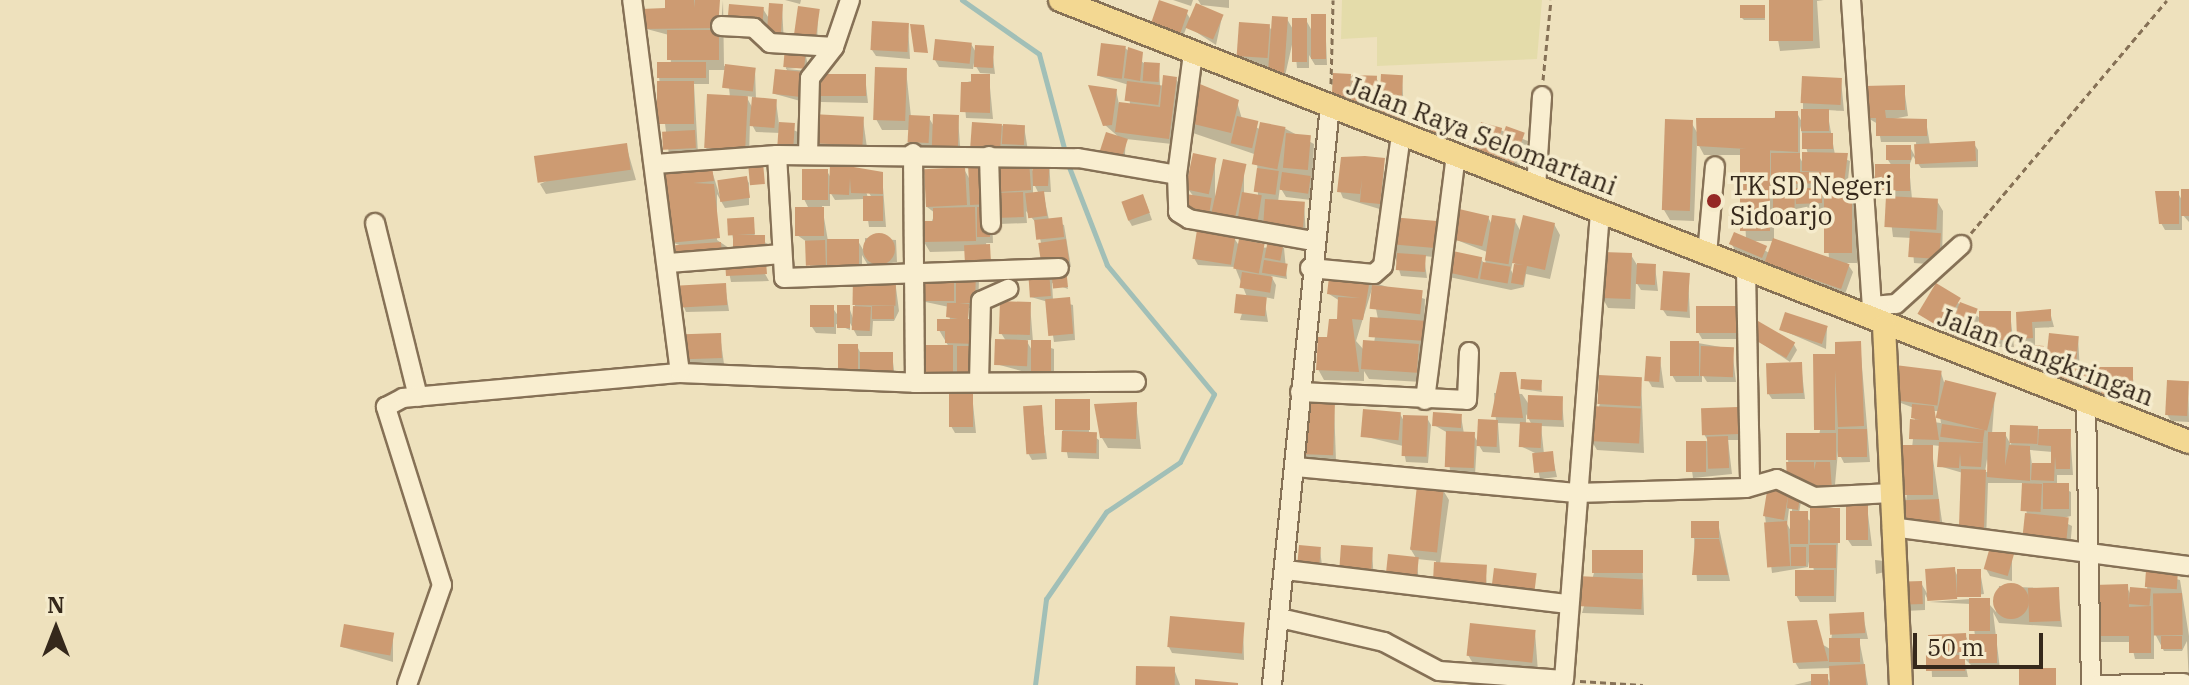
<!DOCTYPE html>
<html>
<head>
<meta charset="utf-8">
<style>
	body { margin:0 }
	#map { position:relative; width:2189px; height:685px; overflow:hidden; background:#eee1bd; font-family:"IBM Plex Serif",serif }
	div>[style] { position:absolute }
	.farmland>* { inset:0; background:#e4dcaa }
	.shadow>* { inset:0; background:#0003 }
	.stream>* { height:5px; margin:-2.5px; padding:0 2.5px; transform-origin:2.5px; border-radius:2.5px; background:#a1bfb7 }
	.building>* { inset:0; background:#cd9b72; transform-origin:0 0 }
	.round { border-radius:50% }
	.path>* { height:3px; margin-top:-1.5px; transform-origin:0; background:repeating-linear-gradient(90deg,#867156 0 6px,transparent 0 10px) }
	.roads { filter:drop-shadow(2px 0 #867156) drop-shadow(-2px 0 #867156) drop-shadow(0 2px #867156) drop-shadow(0 -2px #867156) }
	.minor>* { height:18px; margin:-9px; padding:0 9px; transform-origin:9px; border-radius:9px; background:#f9eed0 }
	.major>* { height:22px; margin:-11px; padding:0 11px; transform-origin:11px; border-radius:11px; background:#f3d892 }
	.dots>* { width:22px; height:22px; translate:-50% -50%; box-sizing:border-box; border:4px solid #f5ebcc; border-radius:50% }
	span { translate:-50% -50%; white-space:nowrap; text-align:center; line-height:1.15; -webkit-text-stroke:7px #f5ebcc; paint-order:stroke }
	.street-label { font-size:26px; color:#35281b }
	.poi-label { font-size:26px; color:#35281b }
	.left { translate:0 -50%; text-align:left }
	.north { position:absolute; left:16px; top:589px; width:80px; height:80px; -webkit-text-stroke:6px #f5ebcc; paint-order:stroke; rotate:0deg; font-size:22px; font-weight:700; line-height:32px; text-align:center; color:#35281b }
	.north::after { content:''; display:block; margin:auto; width:28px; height:36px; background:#35281b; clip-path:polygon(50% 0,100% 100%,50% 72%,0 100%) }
	.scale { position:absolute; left:1913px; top:633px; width:130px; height:36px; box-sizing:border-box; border:4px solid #35281b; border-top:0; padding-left:10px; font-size:24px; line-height:28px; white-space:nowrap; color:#35281b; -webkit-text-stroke:6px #f5ebcc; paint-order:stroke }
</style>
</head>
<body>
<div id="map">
	<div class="farmland">
		<i style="clip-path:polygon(1342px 0,1542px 0,1537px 59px,1377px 66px,1377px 37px,1341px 39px)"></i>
	</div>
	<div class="shadow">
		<i style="clip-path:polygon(evenodd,667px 0,718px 0,720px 38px,723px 0,724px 66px,755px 70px,756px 99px,776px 101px,779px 124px,798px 132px,797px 155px,781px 133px,756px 132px,750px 121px,749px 156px,710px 154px,706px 148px,730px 97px,727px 70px,709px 70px,709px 84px,694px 84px,698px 154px,669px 155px,659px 77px,671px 64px,669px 35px,643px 28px,667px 10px,667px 0,746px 96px,754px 97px,753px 109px,746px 96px)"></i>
		<i style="clip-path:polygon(785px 0,801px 0,800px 4px)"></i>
		<i style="clip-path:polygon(1173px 0,1193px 0,1191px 6px)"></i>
		<i style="clip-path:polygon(1198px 0,1229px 0,1229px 8px,1201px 5px)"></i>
		<i style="clip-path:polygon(1771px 0,1824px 0,1817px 1px,1820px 48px,1780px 51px)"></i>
		<i style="clip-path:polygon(782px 6px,784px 44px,733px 29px,763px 9px,770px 20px)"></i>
		<i style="clip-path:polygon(1764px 7px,1765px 20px,1744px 20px,1742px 18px)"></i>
		<i style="clip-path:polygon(818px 11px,817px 48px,799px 45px)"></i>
		<i style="clip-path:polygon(1186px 12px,1191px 20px,1222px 17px,1216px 45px,1187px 26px,1179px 47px,1153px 36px)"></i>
		<i style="clip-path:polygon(1325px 16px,1327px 65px,1315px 65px,1309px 55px,1309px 68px,1297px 68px,1294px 36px,1285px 76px,1239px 56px,1269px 26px,1273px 33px,1287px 19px,1294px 31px,1306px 20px,1312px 31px)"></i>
		<i style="clip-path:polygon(908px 25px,910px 59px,876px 56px,872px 50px)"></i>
		<i style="clip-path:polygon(971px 44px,977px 54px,992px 48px,995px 74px,980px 73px,974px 63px,973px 69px,939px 67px,935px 60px)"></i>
		<i style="clip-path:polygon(1125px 48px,1145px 64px,1159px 65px,1160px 86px,1176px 79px,1180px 85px,1172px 144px,1126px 139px,1124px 168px,1121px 139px,1105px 125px,1116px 90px,1119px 104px,1130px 106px,1129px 85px,1099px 76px)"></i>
		<i style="clip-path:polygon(787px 50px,805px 51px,808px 67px,786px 69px)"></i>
		<i style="clip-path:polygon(787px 69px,807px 71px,804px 102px,775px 94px)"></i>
		<i style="clip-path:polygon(906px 70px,911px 117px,929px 118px,935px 128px,958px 117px,961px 160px,913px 148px,910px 130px,882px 130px,876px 119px)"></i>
		<i style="clip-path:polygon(1335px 75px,1376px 78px,1382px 88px,1402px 77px,1405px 129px,1382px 108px,1376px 119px,1334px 101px)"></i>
		<i style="clip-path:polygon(865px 76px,868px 103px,821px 102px,817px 96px)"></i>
		<i style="clip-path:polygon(989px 77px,993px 119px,966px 118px,963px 83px)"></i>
		<i style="clip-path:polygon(evenodd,1841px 80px,1844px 111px,1827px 110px,1835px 155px,1850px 161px,1847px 189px,1857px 199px,1857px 263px,1847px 263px,1853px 272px,1845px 294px,1735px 250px,1731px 243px,1746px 239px,1742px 155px,1704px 155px,1697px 142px,1694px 221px,1670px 220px,1664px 210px,1691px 122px,1698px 134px,1797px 113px,1803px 124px,1803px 103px,1841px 80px,1800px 126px,1808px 154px,1804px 165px,1800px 158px,1800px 126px,1841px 80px,1826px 209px,1829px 259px,1774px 240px,1774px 216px,1779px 224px,1796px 225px,1797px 210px,1826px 209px,1841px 80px,1750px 241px,1774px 241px,1769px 253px,1750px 241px)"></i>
		<i style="clip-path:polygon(1904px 87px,1908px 116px,1888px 120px,1926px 121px,1930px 145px,1974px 144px,1978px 150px,1978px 167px,1921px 168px,1913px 156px,1909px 166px,1912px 199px,1937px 201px,1943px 211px,1942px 265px,1914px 263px,1912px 238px,1893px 237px,1888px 197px,1877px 190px,1892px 166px,1888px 160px,1910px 147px,1917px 160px,1916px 142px,1881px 142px,1878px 124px,1866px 117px)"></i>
		<i style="clip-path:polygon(1237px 102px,1242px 119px,1261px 130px,1284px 128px,1314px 144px,1311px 200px,1286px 197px,1280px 187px,1278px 202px,1304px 204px,1306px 235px,1218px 218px,1213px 210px,1212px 221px,1188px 189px,1215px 159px,1215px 208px,1244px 166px,1244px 195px,1258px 196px,1257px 155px,1193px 133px,1187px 122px)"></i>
		<i style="clip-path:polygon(1447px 118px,1449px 136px,1433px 137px,1432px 134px)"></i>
		<i style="clip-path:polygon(863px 119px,868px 155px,819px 153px,813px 143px)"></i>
		<i style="clip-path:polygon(974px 125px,1024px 126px,1028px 151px,977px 159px)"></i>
		<i style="clip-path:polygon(1500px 130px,1528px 141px,1516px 173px,1476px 160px)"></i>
		<i style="clip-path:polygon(626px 145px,636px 180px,546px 194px,540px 184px)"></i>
		<i style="clip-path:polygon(1384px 160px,1383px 210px,1343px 198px,1340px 191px)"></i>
		<i style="clip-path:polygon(evenodd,1049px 161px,1051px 192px,1043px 192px,1049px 220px,1064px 225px,1071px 267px,1063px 268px,1068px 289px,1052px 283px,1053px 300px,1073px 305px,1075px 340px,1054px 342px,1048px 302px,1031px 297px,1047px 271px,1037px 224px,1026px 211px,1027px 223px,999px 224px,992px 215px,993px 243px,986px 243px,993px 269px,979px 280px,978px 309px,969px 308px,968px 321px,980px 328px,962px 383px,956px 372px,956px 379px,926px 379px,922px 372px,949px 347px,939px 330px,950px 321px,949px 307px,921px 301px,953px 277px,958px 285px,972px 273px,966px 251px,930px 252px,924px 242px,935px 213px,927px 207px,964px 169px,970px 180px,997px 191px,1028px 162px,1034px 173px,1049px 161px,1033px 182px,1039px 194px,1033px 194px,1033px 182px)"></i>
		<i style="clip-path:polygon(711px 168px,721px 200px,746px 178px,749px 183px,749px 205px,725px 208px,717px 194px,717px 240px,735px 252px,730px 220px,753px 219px,755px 237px,768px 244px,768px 258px,756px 258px,769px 281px,731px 282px,727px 262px,671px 242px,663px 171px)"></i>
		<i style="clip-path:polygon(evenodd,827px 171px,832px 180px,882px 174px,886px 227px,869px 227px,865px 199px,835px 200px,830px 192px,830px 206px,822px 206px,828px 241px,858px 241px,865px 253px,865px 238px,896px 240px,897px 262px,869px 267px,862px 255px,862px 274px,811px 272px,807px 242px,797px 235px,809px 209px,804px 199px,827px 171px,864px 184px,872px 198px,868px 198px,864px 184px)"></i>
		<i style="clip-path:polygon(2189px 191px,2189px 222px,2182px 214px,2182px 230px,2165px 230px,2161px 223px,2178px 193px,2183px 202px)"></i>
		<i style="clip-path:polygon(1146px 203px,1152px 220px,1132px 226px,1128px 219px)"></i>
		<i style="clip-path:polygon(evenodd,1488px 217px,1492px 225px,1515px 221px,1521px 232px,1554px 224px,1560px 235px,1550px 279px,1526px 274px,1524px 287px,1511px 290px,1449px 277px,1445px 271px,1481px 259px,1485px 265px,1487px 252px,1454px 239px,1488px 217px,1513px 260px,1516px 265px,1514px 276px,1511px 270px,1513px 260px)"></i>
		<i style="clip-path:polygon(1439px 223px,1443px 258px,1424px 256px,1427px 278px,1401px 276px,1391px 244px)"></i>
		<i style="clip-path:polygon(1234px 238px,1240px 247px,1284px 248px,1287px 279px,1271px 276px,1276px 285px,1274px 299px,1264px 297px,1268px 322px,1240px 320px,1247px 297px,1235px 267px,1198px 265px,1194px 258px)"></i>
		<i style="clip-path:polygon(1631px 255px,1637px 265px,1655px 266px,1658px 291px,1641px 290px,1636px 282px,1635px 309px,1608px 308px,1602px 297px)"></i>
		<i style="clip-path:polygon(1688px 275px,1690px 318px,1667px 316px,1663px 310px)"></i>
		<i style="clip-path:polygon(895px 280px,899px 311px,894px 321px,873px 321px,872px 336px,857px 336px,850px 323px,850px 330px,836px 324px,836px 334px,816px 333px,812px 327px,832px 307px,839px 317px,849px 307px,854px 321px,855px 304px)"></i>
		<i style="clip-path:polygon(evenodd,1369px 281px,1425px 299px,1422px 382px,1369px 379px,1364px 371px,1364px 381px,1324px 380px,1318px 369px,1339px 321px,1340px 301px,1329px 294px,1369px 281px,1372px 289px,1378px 319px,1374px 343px,1364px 350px,1356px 341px,1372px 289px)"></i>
		<i style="clip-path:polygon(725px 285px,729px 311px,686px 312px,683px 305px)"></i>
		<i style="clip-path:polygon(1958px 303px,1980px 318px,1969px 344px,1919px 314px)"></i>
		<i style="clip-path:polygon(evenodd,1030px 304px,1033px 342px,1054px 349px,1054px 380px,996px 364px,1006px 341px,1001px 333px,1030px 304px,1026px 340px,1033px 340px,1033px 352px,1026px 340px)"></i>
		<i style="clip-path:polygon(1735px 308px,1739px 339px,1702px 339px,1698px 332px)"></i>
		<i style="clip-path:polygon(evenodd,2050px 312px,2054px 327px,2035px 328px,2035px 347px,2048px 357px,2078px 338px,2081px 388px,2049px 384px,2046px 371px,2026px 363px,2018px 314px,2050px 312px,2047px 355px,2053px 366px,2046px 365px,2047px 355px)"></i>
		<i style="clip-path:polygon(2010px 313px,2014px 347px,1984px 347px,1980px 340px)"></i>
		<i style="clip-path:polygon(1827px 327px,1826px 349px,1782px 330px)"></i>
		<i style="clip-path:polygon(720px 335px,724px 364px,690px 365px,687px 359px)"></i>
		<i style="clip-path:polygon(1752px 337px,1793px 343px,1797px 350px,1790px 362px)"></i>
		<i style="clip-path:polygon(1698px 343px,1732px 349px,1736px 382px,1707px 382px,1702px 374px,1702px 382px,1676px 382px,1672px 375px)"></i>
		<i style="clip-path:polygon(1860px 343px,1870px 462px,1844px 463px,1838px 451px,1834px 496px,1792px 486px,1788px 460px,1819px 435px,1837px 356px)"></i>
		<i style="clip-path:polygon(857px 346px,861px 354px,892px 354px,896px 386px,842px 378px)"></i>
		<i style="clip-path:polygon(1660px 359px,1664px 388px,1652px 387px,1648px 380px)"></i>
		<i style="clip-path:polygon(1801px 364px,1805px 399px,1772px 399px,1768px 393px)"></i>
		<i style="clip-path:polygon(2132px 369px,2135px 397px,2107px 403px,2085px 389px)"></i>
		<i style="clip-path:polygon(evenodd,1941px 373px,1944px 382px,1995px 394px,1992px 434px,2005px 434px,2011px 445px,2012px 427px,2070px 431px,2073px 475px,2057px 475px,2057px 485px,2071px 492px,2071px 516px,2058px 519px,2072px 526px,2070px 548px,2027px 517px,2024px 483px,1988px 483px,1986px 541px,1963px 473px,1939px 466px,1940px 446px,1931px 445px,1943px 528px,1903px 529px,1915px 421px,1914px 408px,1893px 400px,1941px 373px,1934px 411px,1939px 411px,1941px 423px,1933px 422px,1934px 411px,1941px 373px,2030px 450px,2053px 452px,2053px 465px,2032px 465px,2030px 450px,1941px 373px,1987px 459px,1989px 472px,1985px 472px,1987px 459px)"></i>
		<i style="clip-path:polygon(1641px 379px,1644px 453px,1597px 450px,1591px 440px,1600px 403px)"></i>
		<i style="clip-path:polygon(1540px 382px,1542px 392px,1523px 389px)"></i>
		<i style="clip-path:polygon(2188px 383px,2189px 422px,2171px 421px,2167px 414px)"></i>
		<i style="clip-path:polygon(evenodd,1494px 393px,1522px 394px,1530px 406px,1562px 398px,1564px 427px,1541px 426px,1544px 454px,1552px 454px,1557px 477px,1540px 479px,1535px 453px,1520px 446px,1522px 424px,1498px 423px,1500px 453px,1483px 452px,1477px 442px,1475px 475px,1450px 473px,1448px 433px,1434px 425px,1461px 416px,1464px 434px,1473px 434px,1479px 444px,1496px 421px,1494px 393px,1526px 414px,1532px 425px,1526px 424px,1526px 414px)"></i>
		<i style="clip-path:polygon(972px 394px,976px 433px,955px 433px,951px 426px)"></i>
		<i style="clip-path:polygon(1057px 401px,1089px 401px,1089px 433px,1099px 440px,1099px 459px,1068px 458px)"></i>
		<i style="clip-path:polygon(1136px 404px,1141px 449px,1108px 448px,1102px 438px)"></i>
		<i style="clip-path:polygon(1334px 404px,1336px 461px,1305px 460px,1301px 453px)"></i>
		<i style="clip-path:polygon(1041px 408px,1047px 459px,1032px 460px,1028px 453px)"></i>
		<i style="clip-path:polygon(1737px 409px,1741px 440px,1728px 440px,1732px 474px,1693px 478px,1688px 443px,1708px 441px,1704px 434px)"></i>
		<i style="clip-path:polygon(1400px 414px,1405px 423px,1427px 418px,1431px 425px,1428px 463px,1406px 462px,1403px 446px,1363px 436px)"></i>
		<i style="clip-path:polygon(evenodd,1769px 487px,1802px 496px,1799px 513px,1812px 522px,1839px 510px,1836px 602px,1800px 602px,1796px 595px,1814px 572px,1811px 550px,1808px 567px,1772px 573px,1765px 516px,1769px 487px,1789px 509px,1792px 509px,1792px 533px,1787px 524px,1789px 509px)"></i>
		<i style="clip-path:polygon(1443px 490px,1449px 500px,1440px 564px,1485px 567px,1488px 596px,1434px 586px,1436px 561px,1417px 559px,1419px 586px,1392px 583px,1416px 558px,1410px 548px)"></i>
		<i style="clip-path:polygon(1867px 506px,1872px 546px,1852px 546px,1848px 540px)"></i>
		<i style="clip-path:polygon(1693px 523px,1718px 523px,1730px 581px,1697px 581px)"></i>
		<i style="clip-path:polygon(1320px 549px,1323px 574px,1304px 573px)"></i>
		<i style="clip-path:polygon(1372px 549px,1374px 583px,1344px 581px)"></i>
		<i style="clip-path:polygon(1642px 552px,1644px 615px,1582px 613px,1594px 573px)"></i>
		<i style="clip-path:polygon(2012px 555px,2012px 581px,1990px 576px,1986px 569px)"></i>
		<i style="clip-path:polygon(1875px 560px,1884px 561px,1885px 572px,1876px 574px)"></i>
		<i style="clip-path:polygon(1954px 569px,1958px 577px,1980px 571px,1984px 594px,1928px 600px,1925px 594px,1925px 610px,1905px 611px,1901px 604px,1921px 583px,1928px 595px)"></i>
		<i style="clip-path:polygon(2148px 572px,2180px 580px,2189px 636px,2189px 684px,2187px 641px,2182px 651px,2164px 651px,2154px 632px,2154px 659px,2135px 659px,2131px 642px,2100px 642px,2096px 636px,2126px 586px,2131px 595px,2147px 591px)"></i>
		<i style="clip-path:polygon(1999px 586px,2058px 589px,2062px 627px,1999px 623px,1993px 612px,2000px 669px,1975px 669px,1964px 658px,1968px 677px,1932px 677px,1931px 652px,1965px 635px,1971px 646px,1975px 636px,1971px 604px,1929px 602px,1984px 598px,1996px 612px)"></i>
		<i style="clip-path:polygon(1863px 615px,1868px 639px,1859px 639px,1868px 685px,1794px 685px,1827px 677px,1831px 684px,1831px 668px,1799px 669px,1795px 662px,1816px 622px,1820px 643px,1830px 649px,1832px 634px)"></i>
		<i style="clip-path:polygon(1243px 625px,1244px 660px,1172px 653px,1169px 647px)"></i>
		<i style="clip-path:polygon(1535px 632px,1538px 672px,1474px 665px,1468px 655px)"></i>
		<i style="clip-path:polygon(393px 635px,393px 662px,342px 647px)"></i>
		<i style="clip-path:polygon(1174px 669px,1180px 685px,1138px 685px)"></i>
	</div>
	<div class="stream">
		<i style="left:962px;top:0;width:94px;rotate:35deg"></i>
		<i style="left:1039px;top:54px;width:101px;rotate:75.1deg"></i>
		<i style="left:1035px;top:685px;width:87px;rotate:-82.7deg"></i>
		<i style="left:1046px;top:599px;width:106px;rotate:-55.4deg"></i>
		<i style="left:1106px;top:512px;width:89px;rotate:-34deg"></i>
		<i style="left:1180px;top:462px;width:76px;rotate:-63.4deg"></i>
		<i style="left:1214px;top:394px;width:168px;rotate:-129.7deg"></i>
		<i style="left:1107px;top:265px;width:110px;rotate:-111.2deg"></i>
	</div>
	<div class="building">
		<i style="clip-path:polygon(665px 0,694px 0,694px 8px,695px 0,720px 0,718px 28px,641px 29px,641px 9px,665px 8px)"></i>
		<i style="left:1159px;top:0;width:31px;height:31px;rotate:19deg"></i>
		<i style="left:1769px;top:0;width:44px;height:41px"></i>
		<i style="left:769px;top:3px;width:14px;height:34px;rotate:4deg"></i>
		<i style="left:1196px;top:3px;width:30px;height:27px;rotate:23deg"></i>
		<i style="left:729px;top:4px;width:35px;height:19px;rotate:5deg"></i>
		<i style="left:1740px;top:5px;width:25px;height:13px"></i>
		<i style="left:798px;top:6px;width:22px;height:33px;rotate:8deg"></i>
		<i style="left:1311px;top:14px;width:15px;height:45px"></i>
		<i style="left:1272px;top:16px;width:16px;height:57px;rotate:4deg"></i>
		<i style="left:1292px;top:18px;width:15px;height:44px"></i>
		<i style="left:872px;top:21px;width:37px;height:29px;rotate:3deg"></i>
		<i style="left:1239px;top:22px;width:31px;height:34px;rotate:4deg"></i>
		<i style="clip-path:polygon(910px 24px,924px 25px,928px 53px,914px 52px)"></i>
		<i style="left:667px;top:30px;width:52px;height:30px"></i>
		<i style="left:935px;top:39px;width:37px;height:21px;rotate:6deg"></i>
		<i style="left:1101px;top:43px;width:25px;height:33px;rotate:7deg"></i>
		<i style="left:975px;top:45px;width:19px;height:22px;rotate:3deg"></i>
		<i style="left:785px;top:47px;width:21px;height:20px;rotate:5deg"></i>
		<i style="clip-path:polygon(1128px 47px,1143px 52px,1140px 81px,1124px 78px)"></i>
		<i style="left:657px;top:62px;width:49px;height:16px"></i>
		<i style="left:1144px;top:62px;width:16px;height:19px;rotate:4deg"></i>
		<i style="left:725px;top:64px;width:31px;height:24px;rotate:7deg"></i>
		<i style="left:875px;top:67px;width:32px;height:53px;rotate:2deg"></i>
		<i style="left:775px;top:69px;width:29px;height:25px;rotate:6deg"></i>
		<i style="left:1333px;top:73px;width:18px;height:28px;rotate:3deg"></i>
		<i style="left:815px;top:74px;width:51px;height:22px"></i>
		<i style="clip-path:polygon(971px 74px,990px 74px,990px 113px,960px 112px,961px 82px,971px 82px)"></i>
		<i style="left:1381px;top:74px;width:22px;height:48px;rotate:3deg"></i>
		<i style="clip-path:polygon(1163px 75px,1177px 77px,1169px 139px,1115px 132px,1119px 102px,1160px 107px)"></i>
		<i style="left:1352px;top:75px;width:25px;height:26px;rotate:2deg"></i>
		<i style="left:1802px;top:76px;width:40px;height:27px;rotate:3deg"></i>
		<i style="left:657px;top:81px;width:37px;height:43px"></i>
		<i style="left:1127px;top:81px;width:34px;height:20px;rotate:7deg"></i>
		<i style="clip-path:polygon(1195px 82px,1239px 100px,1231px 133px,1185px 122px)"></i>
		<i style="clip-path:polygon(1088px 85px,1117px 89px,1112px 125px,1103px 126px)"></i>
		<i style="clip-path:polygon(1905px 85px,1905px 110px,1885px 110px,1886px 118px,1927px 119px,1927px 136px,1876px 136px,1876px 118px,1864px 118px,1864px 86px)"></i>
		<i style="left:707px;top:94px;width:41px;height:54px;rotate:3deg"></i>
		<i style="left:752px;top:97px;width:25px;height:29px;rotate:5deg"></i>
		<i style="left:1801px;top:109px;width:28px;height:22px"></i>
		<i style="clip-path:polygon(1775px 111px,1798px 111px,1798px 152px,1697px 146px,1696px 118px,1775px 118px)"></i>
		<i style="left:812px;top:114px;width:52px;height:29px;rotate:3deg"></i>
		<i style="left:933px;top:114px;width:26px;height:39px;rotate:2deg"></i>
		<i style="left:909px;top:115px;width:21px;height:27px;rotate:3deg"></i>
		<i style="left:1237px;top:116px;width:22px;height:28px;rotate:13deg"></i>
		<i style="left:1430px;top:116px;width:18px;height:19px"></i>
		<i style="left:1665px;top:119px;width:28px;height:91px;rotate:2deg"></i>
		<i style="left:779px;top:122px;width:16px;height:26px;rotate:4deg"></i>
		<i style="left:972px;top:122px;width:30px;height:31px;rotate:4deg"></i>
		<i style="left:1260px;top:122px;width:26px;height:43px;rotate:11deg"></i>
		<i style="left:1481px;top:122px;width:22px;height:34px;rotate:16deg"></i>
		<i style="left:1003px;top:124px;width:22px;height:20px;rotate:3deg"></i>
		<i style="left:1506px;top:126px;width:20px;height:37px;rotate:20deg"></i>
		<i style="left:695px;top:130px;width:18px;height:33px;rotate:87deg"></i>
		<i style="left:1106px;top:132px;width:23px;height:25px;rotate:18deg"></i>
		<i style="left:1286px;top:133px;width:25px;height:35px;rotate:5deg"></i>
		<i style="left:1802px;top:133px;width:31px;height:16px"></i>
		<i style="left:1975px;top:141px;width:20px;height:61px;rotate:87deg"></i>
		<i style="left:627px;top:143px;width:27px;height:94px;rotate:82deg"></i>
		<i style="left:1886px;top:145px;width:25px;height:15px"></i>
		<i style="left:1740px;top:149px;width:30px;height:82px"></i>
		<i style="clip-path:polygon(1802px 152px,1848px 153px,1844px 183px,1771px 184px,1771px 153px,1800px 153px,1800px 172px,1829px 172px,1802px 171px)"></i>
		<i style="left:1193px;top:153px;width:24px;height:37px;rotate:12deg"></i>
		<i style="clip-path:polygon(1365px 156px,1385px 158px,1380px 204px,1360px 202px,1362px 179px,1360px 194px,1337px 192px,1341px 157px)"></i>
		<i style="clip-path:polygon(1050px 159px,1048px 186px,1033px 186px,1032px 160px)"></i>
		<i style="left:1223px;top:159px;width:24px;height:54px;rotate:12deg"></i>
		<i style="left:1029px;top:160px;width:30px;height:35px;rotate:86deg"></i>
		<i style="left:763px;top:162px;width:22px;height:15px;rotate:85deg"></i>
		<i style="clip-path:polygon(830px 163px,883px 172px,883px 194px,851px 193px,850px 178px,849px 195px,829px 194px)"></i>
		<i style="left:988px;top:164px;width:40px;height:20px;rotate:87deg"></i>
		<i style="left:1875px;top:164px;width:35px;height:27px"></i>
		<i style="clip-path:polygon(712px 166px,714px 181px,693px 183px,714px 184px,720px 238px,669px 243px,661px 170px)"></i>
		<i style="left:965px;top:167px;width:38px;height:41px;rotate:87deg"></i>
		<i style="left:1257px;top:168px;width:22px;height:24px;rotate:8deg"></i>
		<i style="left:802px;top:169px;width:26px;height:31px"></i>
		<i style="left:1282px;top:172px;width:29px;height:18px;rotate:8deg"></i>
		<i style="left:747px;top:176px;width:22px;height:30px;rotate:82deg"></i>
		<i style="left:1824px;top:187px;width:28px;height:66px"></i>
		<i style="clip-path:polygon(1773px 188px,1822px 188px,1822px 203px,1796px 204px,1795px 193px,1794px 219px,1773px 218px)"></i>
		<i style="left:2181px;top:189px;width:8px;height:27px"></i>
		<i style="left:1044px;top:191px;width:25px;height:19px;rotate:83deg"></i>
		<i style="clip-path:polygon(2155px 191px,2179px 191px,2179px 224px,2159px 224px)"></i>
		<i style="left:1023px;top:192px;width:25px;height:31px;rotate:88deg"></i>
		<i style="left:1242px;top:192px;width:20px;height:28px;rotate:9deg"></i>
		<i style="left:1143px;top:194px;width:20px;height:23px;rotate:70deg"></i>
		<i style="left:1186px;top:194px;width:26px;height:16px;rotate:9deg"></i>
		<i style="left:863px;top:196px;width:20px;height:25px"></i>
		<i style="left:1886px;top:196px;width:52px;height:31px;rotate:3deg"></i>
		<i style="left:1265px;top:199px;width:40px;height:26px;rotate:4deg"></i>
		<i style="left:795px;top:207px;width:29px;height:29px"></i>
		<i style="clip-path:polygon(975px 207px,976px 241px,922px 242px,922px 221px,933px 221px,933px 208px)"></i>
		<i style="left:977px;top:207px;width:13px;height:30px"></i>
		<i style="left:1459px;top:209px;width:31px;height:31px;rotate:13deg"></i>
		<i style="left:1492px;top:215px;width:24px;height:46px;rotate:9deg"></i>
		<i style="clip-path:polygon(1523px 215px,1555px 223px,1545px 270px,1527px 266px,1523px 285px,1511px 283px,1514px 264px,1524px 265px,1512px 263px)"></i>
		<i style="left:754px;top:217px;width:17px;height:27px;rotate:87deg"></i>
		<i style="left:1062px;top:217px;width:20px;height:28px;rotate:84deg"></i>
		<i style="left:1391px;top:217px;width:49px;height:27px;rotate:5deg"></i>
		<i style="left:1197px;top:230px;width:39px;height:29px;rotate:9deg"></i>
		<i style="left:1910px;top:231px;width:31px;height:26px;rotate:4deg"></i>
		<i style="left:1734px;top:232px;width:36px;height:13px;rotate:23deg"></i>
		<i class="round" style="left:863px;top:233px;width:32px;height:32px"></i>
		<i style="left:765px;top:235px;width:17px;height:32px;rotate:90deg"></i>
		<i style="left:1773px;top:238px;width:81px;height:26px;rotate:19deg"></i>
		<i style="left:827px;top:239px;width:32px;height:29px"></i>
		<i style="left:1066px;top:239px;width:22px;height:28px;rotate:82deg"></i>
		<i style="left:1239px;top:239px;width:26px;height:30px;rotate:11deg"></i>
		<i style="left:825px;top:240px;width:25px;height:20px;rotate:88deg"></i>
		<i style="left:1268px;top:240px;width:16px;height:18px;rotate:11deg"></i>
		<i style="left:721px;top:242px;width:14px;height:46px;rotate:86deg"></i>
		<i style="left:990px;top:244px;width:19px;height:26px;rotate:87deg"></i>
		<i style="left:1448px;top:250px;width:35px;height:22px;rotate:12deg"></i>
		<i style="left:1603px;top:252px;width:29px;height:46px;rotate:2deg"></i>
		<i style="left:1397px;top:253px;width:29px;height:17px;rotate:4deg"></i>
		<i style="clip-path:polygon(725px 259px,766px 262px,767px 274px,726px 276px)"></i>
		<i style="left:1264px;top:260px;width:24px;height:13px;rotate:9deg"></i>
		<i style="left:1483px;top:262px;width:28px;height:17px;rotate:10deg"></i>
		<i style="left:1637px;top:263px;width:19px;height:21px;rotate:3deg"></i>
		<i style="left:1066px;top:268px;width:19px;height:15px;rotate:84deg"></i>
		<i style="left:1049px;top:269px;width:27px;height:21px;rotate:86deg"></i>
		<i style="clip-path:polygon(956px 271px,976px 271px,975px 303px,959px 303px,969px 304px,968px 319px,978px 319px,977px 344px,945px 343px,945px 331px,937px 331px,937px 319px,958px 319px,946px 317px,947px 303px,956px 303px)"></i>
		<i style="left:1663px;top:271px;width:27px;height:39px;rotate:4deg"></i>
		<i style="left:1242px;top:272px;width:31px;height:16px;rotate:9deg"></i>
		<i style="left:919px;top:275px;width:35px;height:26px"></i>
		<i style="left:853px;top:277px;width:43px;height:28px;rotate:1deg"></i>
		<i style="clip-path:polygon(1329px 277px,1370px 279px,1363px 320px,1352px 319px,1359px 372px,1316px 370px,1318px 337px,1327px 337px,1329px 319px,1337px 319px,1338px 297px,1360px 298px,1327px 294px)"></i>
		<i style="left:726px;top:283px;width:22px;height:46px;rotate:87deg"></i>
		<i style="left:1936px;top:283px;width:29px;height:36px;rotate:31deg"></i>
		<i style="left:1372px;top:285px;width:51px;height:24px;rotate:6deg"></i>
		<i style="left:1236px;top:294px;width:31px;height:19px;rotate:6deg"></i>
		<i style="left:1070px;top:297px;width:37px;height:25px;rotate:85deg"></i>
		<i style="left:1000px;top:301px;width:31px;height:33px;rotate:2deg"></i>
		<i style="left:1960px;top:302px;width:19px;height:33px;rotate:21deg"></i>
		<i style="left:810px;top:305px;width:24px;height:22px"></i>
		<i style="left:837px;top:305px;width:13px;height:23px"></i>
		<i style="left:853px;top:306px;width:18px;height:24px;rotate:3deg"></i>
		<i style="left:872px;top:306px;width:22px;height:13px"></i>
		<i style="left:1696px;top:306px;width:40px;height:27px"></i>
		<i style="clip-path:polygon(2051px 309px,2051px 321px,2032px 322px,2033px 338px,2017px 339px,2016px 312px)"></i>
		<i style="left:1979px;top:311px;width:32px;height:29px"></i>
		<i style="left:1785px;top:312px;width:45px;height:19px;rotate:18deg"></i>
		<i style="left:1370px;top:317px;width:54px;height:20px;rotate:4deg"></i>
		<i style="left:1758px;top:321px;width:43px;height:18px;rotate:30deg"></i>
		<i style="left:721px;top:333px;width:25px;height:37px;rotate:88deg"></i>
		<i style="left:2049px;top:333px;width:30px;height:24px;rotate:6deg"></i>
		<i style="left:995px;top:339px;width:33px;height:26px;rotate:2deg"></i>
		<i style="left:1031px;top:340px;width:20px;height:34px"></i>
		<i style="left:1363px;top:340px;width:56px;height:29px;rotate:4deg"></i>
		<i style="left:1670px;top:341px;width:29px;height:35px"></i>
		<i style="clip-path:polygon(1861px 341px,1864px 426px,1838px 427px,1835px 370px,1835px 430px,1814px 430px,1813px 354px,1835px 354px,1835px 342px)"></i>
		<i style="left:838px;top:344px;width:20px;height:28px"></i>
		<i style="left:2026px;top:344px;width:18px;height:19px;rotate:6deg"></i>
		<i style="left:920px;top:345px;width:33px;height:28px"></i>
		<i style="left:957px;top:346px;width:20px;height:31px"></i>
		<i style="left:1701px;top:346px;width:33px;height:30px;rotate:2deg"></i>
		<i style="left:860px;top:352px;width:33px;height:27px"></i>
		<i style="left:1646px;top:356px;width:15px;height:25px;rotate:4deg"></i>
		<i style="left:1802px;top:362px;width:31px;height:36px;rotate:88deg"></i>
		<i style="left:2045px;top:363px;width:34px;height:15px;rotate:7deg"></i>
		<i style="left:1895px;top:365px;width:47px;height:35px;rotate:7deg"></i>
		<i style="clip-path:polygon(2083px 367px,2133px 367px,2133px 391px,2101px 398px,2101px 390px,2083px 390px)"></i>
		<i style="clip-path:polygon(1500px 372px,1516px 372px,1523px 418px,1491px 417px)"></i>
		<i style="left:1599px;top:375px;width:43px;height:29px;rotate:3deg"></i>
		<i style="left:1521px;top:379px;width:21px;height:10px;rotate:3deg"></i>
		<i style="left:1945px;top:380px;width:53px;height:39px;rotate:14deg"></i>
		<i style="left:2167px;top:380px;width:22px;height:35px;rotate:3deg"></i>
		<i style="left:949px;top:393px;width:24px;height:34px"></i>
		<i style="left:1528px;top:395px;width:35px;height:24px;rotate:2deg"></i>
		<i style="left:1055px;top:399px;width:35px;height:31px"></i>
		<i style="left:1301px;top:401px;width:34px;height:53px;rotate:2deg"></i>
		<i style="clip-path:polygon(1137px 402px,1136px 439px,1100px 438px,1094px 404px)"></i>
		<i style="clip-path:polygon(1912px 404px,1934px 406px,1939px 440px,1909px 439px,1910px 419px,1920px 420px,1911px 418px)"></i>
		<i style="left:1042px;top:405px;width:48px;height:19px;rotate:86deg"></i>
		<i style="left:1591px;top:406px;width:50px;height:35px;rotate:3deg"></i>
		<i style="left:1738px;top:407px;width:27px;height:37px;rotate:88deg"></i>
		<i style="left:1363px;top:409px;width:38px;height:28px;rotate:5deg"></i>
		<i style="left:1433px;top:412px;width:29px;height:14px;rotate:4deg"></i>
		<i style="left:1403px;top:415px;width:25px;height:41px;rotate:2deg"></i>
		<i style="left:1478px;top:419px;width:20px;height:27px;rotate:3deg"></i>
		<i style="left:1520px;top:422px;width:22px;height:25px;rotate:3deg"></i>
		<i style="left:1942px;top:424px;width:43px;height:13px;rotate:8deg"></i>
		<i style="left:2010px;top:425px;width:28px;height:18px;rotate:2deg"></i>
		<i style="left:1838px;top:429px;width:29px;height:28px"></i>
		<i style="clip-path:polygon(2039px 429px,2071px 429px,2070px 469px,2056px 469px,2055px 456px,2054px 481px,2031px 480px,2032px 463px,2051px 463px,2051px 446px,2038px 445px)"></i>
		<i style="left:1062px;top:431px;width:35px;height:21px;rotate:2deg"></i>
		<i style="left:1446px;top:431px;width:29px;height:36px;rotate:2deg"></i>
		<i style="clip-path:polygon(1988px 432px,2006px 432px,2005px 466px,2009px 445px,2030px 446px,2030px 481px,1987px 477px)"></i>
		<i style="left:1786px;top:433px;width:50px;height:27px"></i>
		<i style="left:1728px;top:436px;width:32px;height:21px;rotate:88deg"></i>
		<i style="left:1686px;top:441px;width:20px;height:31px"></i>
		<i style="clip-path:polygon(1939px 442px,1983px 443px,1981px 467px,1961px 466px,1960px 453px,1959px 468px,1937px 467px)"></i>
		<i style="left:1901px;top:445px;width:32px;height:50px"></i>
		<i style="left:1553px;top:451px;width:20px;height:21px;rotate:84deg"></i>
		<i style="clip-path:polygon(1786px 462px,1814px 462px,1814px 470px,1816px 462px,1830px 462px,1832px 490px,1804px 490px,1804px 479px,1787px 480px)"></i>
		<i style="left:1961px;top:469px;width:25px;height:65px;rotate:2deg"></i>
		<i style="left:2022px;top:483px;width:20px;height:28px;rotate:3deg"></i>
		<i style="left:2043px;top:483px;width:26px;height:26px"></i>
		<i style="left:1417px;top:485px;width:27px;height:65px;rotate:6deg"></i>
		<i style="clip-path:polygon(1768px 485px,1801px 491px,1798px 510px,1787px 508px,1788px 495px,1784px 520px,1763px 516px)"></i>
		<i style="left:1939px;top:499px;width:23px;height:43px;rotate:88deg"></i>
		<i style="left:1846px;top:504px;width:22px;height:36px"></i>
		<i style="left:1810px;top:508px;width:30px;height:35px"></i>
		<i style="left:1790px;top:511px;width:18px;height:33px"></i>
		<i style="left:2025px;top:513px;width:44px;height:25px;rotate:6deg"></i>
		<i style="left:1691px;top:521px;width:28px;height:17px"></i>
		<i style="left:1787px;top:521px;width:45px;height:23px;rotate:86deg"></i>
		<i style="clip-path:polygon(1695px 539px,1719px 539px,1728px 575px,1692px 575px)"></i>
		<i style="left:1299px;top:545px;width:22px;height:22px;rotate:5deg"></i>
		<i style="left:1341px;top:545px;width:32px;height:30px;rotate:4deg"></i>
		<i style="left:1809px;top:545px;width:27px;height:23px"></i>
		<i style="left:1791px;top:547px;width:15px;height:19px"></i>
		<i style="left:1990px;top:547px;width:25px;height:23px;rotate:16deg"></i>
		<i style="left:1643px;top:550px;width:23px;height:51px;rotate:90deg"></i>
		<i style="left:1388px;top:554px;width:31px;height:23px;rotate:6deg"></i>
		<i style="left:1434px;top:562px;width:53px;height:25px;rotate:3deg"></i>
		<i style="left:1955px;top:567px;width:32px;height:30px;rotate:86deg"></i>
		<i style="left:1494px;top:568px;width:43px;height:21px;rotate:7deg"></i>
		<i style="left:1957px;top:569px;width:24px;height:28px"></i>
		<i style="left:1795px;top:570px;width:39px;height:26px"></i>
		<i style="left:2146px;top:570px;width:32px;height:17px;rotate:4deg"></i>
		<i style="left:1578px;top:576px;width:65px;height:30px;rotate:3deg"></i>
		<i style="left:1922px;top:581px;width:23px;height:24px;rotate:88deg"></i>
		<i class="round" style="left:1993px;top:583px;width:36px;height:36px"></i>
		<i style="clip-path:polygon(2128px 584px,2129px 607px,2151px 606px,2151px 653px,2129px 653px,2129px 636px,2094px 636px,2093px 585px)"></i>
		<i style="left:2059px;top:587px;width:34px;height:31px;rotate:88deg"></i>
		<i style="left:2130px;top:587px;width:21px;height:17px;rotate:5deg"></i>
		<i style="left:2182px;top:593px;width:42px;height:29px;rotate:89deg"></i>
		<i style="left:1969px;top:598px;width:21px;height:33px"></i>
		<i style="left:1864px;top:612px;width:21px;height:35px;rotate:87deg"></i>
		<i style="left:1170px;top:616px;width:75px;height:31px;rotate:5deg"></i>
		<i style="clip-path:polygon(1817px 620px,1828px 661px,1793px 663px,1787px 621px)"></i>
		<i style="left:1470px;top:623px;width:66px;height:33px;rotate:6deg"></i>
		<i style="left:344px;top:624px;width:51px;height:23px;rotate:10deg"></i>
		<i style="left:1966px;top:633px;width:19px;height:38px;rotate:87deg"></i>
		<i style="left:1969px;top:634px;width:28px;height:29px"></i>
		<i style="left:2161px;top:636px;width:21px;height:13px"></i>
		<i style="left:1829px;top:638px;width:31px;height:24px"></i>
		<i style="left:1926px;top:655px;width:39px;height:16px"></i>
		<i style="left:1865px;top:664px;width:21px;height:36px;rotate:87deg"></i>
		<i style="left:1136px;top:666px;width:39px;height:19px;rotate:1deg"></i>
		<i style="left:2019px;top:668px;width:37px;height:17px"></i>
		<i style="left:1811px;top:674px;width:17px;height:11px"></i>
		<i style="clip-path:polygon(1195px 679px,1238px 683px,1238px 685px,1195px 685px)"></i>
	</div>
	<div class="path">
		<i style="left:1543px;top:80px;width:80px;rotate:-84.3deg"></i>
		<i style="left:1331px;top:84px;width:84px;rotate:-88.6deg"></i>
		<i style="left:1971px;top:233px;width:304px;rotate:-49.9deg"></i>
		<i style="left:1580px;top:681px;width:63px;rotate:3.6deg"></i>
	</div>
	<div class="roads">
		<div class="minor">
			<i style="left:1851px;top:0;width:307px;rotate:86.1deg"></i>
			<i style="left:1872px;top:306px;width:22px;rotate:58deg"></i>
			<i style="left:721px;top:26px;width:33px;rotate:3deg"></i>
			<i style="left:754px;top:28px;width:22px;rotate:43deg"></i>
			<i style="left:770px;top:43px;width:64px;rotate:3.6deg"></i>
			<i style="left:913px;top:153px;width:230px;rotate:89.5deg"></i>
			<i style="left:777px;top:155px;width:123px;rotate:86.7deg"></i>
			<i style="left:784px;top:278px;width:275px;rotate:-2.1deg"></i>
			<i style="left:808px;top:155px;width:77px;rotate:-88.5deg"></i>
			<i style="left:810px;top:78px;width:39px;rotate:-52deg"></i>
			<i style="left:834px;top:47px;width:50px;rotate:-71.2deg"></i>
			<i style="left:989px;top:156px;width:68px;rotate:88.3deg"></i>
			<i style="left:655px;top:164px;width:122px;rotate:-4.2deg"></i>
			<i style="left:777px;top:155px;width:301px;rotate:0.6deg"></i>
			<i style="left:1078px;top:158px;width:100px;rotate:9.7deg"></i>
			<i style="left:1177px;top:175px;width:37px;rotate:88deg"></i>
			<i style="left:1178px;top:212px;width:13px;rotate:32deg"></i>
			<i style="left:1189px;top:219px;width:125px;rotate:10.1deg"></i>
			<i style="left:1177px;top:175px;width:123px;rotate:-82.5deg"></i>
			<i style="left:1536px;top:187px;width:91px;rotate:-86.2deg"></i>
			<i style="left:375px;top:223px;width:179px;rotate:76.1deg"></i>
			<i style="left:1707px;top:254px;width:88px;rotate:-84.8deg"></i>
			<i style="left:669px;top:263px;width:113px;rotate:-4.6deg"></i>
			<i style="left:1310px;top:268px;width:64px;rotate:5.4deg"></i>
			<i style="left:1374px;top:274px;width:12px;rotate:-42deg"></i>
			<i style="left:1383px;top:266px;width:133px;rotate:-82.2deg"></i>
			<i style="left:1746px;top:270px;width:213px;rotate:88.9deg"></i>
			<i style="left:1872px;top:306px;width:24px;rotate:-5deg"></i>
			<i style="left:1896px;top:304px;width:88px;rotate:-42.2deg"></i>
			<i style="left:680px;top:373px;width:235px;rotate:2.4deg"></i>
			<i style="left:915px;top:383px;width:221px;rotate:-0.3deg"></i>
			<i style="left:979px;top:382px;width:81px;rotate:-88.6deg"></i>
			<i style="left:981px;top:301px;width:30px;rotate:-24deg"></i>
			<i style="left:1300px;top:392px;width:167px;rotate:2.7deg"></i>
			<i style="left:1467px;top:400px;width:48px;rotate:-87.6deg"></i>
			<i style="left:1425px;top:400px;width:246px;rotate:-82.8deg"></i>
			<i style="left:2086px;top:402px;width:283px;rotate:89deg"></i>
			<i style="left:1296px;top:467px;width:281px;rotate:5.3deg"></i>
			<i style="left:1576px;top:493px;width:170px;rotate:-1.7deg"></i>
			<i style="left:1746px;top:488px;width:32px;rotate:-16deg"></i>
			<i style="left:1777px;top:479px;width:41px;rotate:25.9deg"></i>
			<i style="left:1814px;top:497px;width:77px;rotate:-3deg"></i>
			<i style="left:1892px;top:527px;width:299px;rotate:7.5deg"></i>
			<i style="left:1286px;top:570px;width:282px;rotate:6.9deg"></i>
			<i style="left:1280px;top:618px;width:107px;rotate:13deg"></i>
			<i style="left:1384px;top:642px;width:62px;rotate:27.8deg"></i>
			<i style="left:1439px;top:671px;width:125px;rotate:4.1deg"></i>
			<i style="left:1564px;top:680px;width:468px;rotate:-85.6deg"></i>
			<i style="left:407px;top:685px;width:106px;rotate:-70.7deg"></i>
			<i style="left:442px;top:585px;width:187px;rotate:-107.5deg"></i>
			<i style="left:386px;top:407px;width:19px;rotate:-28deg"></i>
			<i style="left:403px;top:398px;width:278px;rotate:-5.2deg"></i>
			<i style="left:680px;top:373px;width:376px;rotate:-97.3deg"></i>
			<i style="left:1272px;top:685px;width:582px;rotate:-84.28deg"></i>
			<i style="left:2099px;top:685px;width:85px;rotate:-1.3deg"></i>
		</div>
		<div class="major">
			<i style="left:1060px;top:0;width:1212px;rotate:21.38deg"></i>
			<i style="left:1884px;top:326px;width:359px;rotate:87.3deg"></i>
		</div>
	</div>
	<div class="dots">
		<i style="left:1714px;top:201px;background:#952825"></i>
	</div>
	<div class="street-label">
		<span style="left:1482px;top:136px;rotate:21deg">Jalan Raya Selomartani</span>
		<span style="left:2046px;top:357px;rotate:21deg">Jalan Cangkringan</span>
	</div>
	<div class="poi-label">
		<span class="left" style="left:1730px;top:201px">TK SD Negeri<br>Sidoarjo</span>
	</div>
	<div class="north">N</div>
	<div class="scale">50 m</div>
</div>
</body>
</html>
